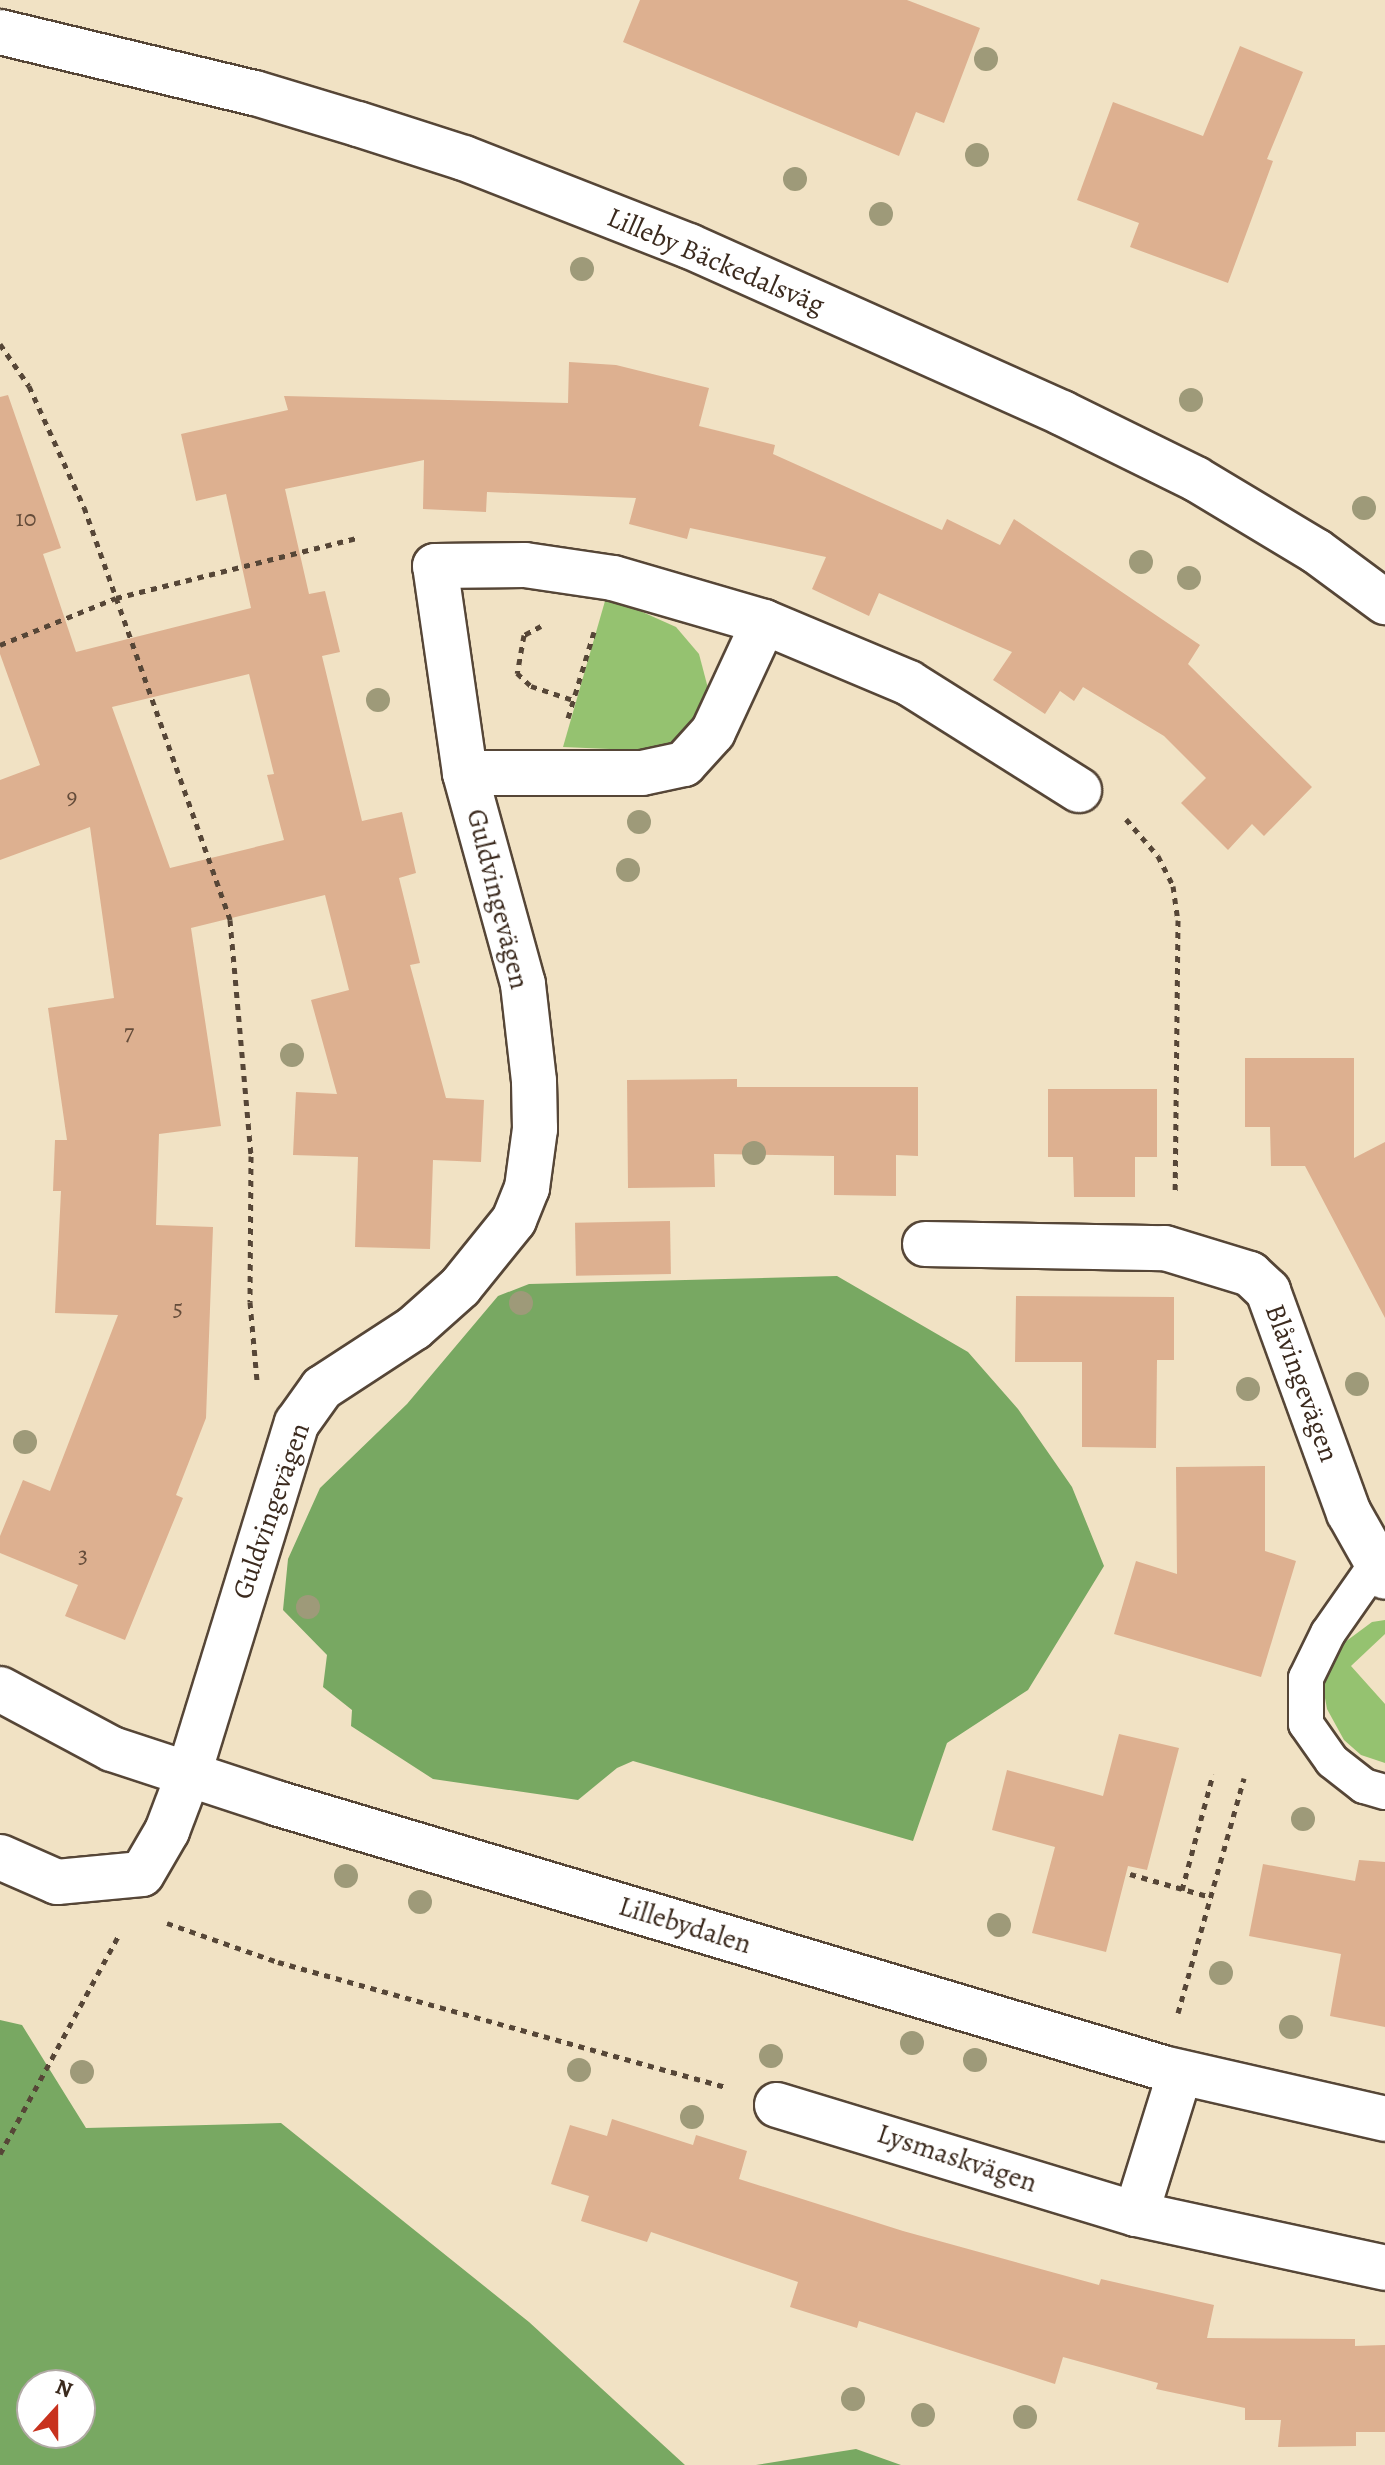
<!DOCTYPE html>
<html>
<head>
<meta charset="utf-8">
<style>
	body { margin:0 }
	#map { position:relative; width:1385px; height:2465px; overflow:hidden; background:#f1e2c4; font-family:Alegreya,serif }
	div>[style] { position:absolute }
	.green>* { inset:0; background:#95c270 }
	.forest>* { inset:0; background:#78a862 }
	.building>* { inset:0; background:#ddb090; transform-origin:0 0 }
	.path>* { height:5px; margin-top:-2.5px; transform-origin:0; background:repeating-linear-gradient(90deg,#564637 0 6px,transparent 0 12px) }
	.roads { filter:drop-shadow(2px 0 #564637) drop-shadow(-2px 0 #564637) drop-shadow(0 2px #564637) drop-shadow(0 -2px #564637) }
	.service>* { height:34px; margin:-17px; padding:0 17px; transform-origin:17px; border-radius:17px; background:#fff }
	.minor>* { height:44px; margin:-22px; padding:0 22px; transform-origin:22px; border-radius:22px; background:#fff }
	.trees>* { width:24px; height:24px; margin:-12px; border-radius:50%; background:#9e9a79 }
	span { translate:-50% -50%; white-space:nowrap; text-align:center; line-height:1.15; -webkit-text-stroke:6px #fff; paint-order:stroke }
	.number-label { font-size:24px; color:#644c3a }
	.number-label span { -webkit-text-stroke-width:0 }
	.street-label { font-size:28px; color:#3b2a1e }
	.north { position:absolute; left:16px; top:2369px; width:80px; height:80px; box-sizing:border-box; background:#fff; border:2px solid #b1aaa5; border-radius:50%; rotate:21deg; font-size:22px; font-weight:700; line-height:32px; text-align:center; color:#3b2a1e }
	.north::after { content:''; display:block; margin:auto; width:28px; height:36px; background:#c8321e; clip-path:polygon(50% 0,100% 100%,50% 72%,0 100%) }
</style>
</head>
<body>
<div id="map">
	<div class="green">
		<i style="clip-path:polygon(605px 601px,620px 602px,676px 627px,699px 654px,709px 692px,685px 739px,656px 751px,563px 747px)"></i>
		<i style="clip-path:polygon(1385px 1620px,1385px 1634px,1351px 1666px,1385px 1704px,1385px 1763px,1361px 1755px,1344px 1740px,1327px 1709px,1323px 1687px,1328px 1664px,1341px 1645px,1372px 1622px)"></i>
	</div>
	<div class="forest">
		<i style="clip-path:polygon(837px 1276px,968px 1352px,1018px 1409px,1072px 1487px,1104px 1566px,1028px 1690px,947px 1743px,913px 1841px,633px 1761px,617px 1768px,578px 1800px,433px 1779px,351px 1726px,352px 1710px,323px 1687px,327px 1655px,283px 1610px,288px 1559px,320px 1488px,407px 1404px,498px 1296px,529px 1284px)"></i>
		<i style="clip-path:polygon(evenodd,0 2020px,22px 2025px,86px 2128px,281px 2123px,529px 2322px,685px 2465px,0 2465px,0 2020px,32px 2385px,80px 2385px,80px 2433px,32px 2433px,32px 2385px)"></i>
		<i style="clip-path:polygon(856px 2449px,901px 2465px,756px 2465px)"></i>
	</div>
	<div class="building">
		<i style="clip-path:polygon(640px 0,907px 0,980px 28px,944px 123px,916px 112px,899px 156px,623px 42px)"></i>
		<i style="clip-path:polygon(1240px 46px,1303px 72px,1267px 159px,1273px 161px,1228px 283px,1130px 247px,1139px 223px,1077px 200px,1113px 102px,1203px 136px)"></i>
		<i style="clip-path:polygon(evenodd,569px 362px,616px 365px,709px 388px,699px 426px,775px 445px,773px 454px,942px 530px,947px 519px,1000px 545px,1014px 519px,1200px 645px,1188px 664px,1312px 787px,1264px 836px,1252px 824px,1228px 850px,1181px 803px,1206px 778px,1164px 736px,1083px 687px,1074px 701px,1060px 691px,1045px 714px,993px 680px,1012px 652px,879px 593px,869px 616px,812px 589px,826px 557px,690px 528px,687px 539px,629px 524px,636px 498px,487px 492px,486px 512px,423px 509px,424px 460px,285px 489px,309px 594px,325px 591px,340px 652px,322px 656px,362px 821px,402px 812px,416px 873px,399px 878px,420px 963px,410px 965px,446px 1098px,484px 1100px,481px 1162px,433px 1160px,430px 1249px,355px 1247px,358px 1157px,293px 1155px,296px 1092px,337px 1094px,311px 1000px,349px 990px,325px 895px,191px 928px,221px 1126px,159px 1134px,156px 1225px,213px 1227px,206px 1418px,176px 1495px,183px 1498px,125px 1640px,65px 1616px,78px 1585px,0 1553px,0 1536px,23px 1480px,50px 1491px,118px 1315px,55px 1313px,61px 1191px,53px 1191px,55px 1140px,67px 1140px,48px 1008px,114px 998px,90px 827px,0 860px,0 780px,40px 765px,0 654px,0 397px,8px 395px,61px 548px,43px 554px,76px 652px,251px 608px,226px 494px,196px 501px,181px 434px,288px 410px,284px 396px,568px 403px,569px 362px,249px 674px,274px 774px,267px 775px,284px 840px,170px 868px,112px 707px,249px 674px)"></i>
		<i style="clip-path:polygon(1245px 1058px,1354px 1058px,1354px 1158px,1385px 1142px,1385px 1318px,1305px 1166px,1271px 1166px,1270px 1127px,1245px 1127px)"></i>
		<i style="clip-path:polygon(737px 1079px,737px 1087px,918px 1087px,918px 1156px,896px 1155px,896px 1196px,834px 1195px,834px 1156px,714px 1154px,715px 1187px,628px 1188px,627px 1080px)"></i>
		<i style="clip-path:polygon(1048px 1089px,1157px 1089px,1157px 1157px,1135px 1157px,1135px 1197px,1074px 1197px,1073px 1157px,1048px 1157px)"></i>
		<i style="left:670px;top:1221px;width:53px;height:95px;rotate:89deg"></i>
		<i style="clip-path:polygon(1016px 1296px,1174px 1297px,1174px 1360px,1157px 1360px,1156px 1448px,1082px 1447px,1082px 1362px,1015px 1362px)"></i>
		<i style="clip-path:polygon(1265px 1466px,1265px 1551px,1296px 1561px,1261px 1677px,1114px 1634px,1136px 1561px,1177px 1574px,1176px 1467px)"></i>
		<i style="clip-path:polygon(1119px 1734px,1179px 1748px,1147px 1870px,1128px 1866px,1106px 1952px,1032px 1933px,1055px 1847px,992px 1830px,1007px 1770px,1103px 1796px)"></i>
		<i style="clip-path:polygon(1359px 1860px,1385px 1862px,1385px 2027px,1330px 2016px,1341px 1954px,1249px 1936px,1263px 1864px,1355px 1881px)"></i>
		<i style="clip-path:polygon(612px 2119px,693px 2145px,696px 2135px,747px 2151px,739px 2179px,903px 2231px,1099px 2285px,1101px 2279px,1214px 2305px,1207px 2338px,1355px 2339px,1355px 2346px,1385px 2345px,1385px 2432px,1356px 2432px,1356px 2446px,1278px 2447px,1281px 2420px,1245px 2420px,1245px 2408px,1156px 2389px,1158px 2383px,1063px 2357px,1055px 2384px,859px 2321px,857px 2328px,790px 2307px,798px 2282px,651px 2232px,647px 2242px,581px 2221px,589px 2196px,551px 2184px,570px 2125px,607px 2136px)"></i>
	</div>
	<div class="path">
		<i style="left:0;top:344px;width:51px;rotate:55.4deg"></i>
		<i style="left:29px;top:386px;width:133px;rotate:65.6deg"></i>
		<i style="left:84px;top:507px;width:438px;rotate:70.5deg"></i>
		<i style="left:230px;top:920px;width:237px;rotate:84.9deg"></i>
		<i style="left:251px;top:1156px;width:146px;rotate:90.4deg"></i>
		<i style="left:250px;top:1302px;width:79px;rotate:84.9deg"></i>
		<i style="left:541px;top:626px;width:19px;rotate:152deg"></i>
		<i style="left:524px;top:635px;width:39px;rotate:100deg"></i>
		<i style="left:517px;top:673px;width:19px;rotate:43deg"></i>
		<i style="left:531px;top:686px;width:44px;rotate:18.4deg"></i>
		<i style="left:0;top:645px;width:125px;rotate:-22.1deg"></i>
		<i style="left:116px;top:598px;width:247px;rotate:-14deg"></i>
		<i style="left:568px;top:718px;width:90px;rotate:-73.2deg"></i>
		<i style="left:1126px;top:819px;width:49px;rotate:49.1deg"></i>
		<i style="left:1158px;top:856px;width:34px;rotate:63deg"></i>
		<i style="left:1173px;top:886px;width:34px;rotate:82deg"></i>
		<i style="left:1178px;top:920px;width:273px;rotate:90.6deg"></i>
		<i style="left:1130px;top:1874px;width:84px;rotate:15.9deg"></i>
		<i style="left:1182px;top:1890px;width:120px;rotate:-75deg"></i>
		<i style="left:167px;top:1923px;width:118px;rotate:19.4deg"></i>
		<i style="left:278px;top:1962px;width:464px;rotate:15.6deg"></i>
		<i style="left:1178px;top:2013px;width:244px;rotate:-74.3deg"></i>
		<i style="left:0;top:2154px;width:251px;rotate:-61.5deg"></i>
	</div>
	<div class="roads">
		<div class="service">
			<i style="left:1377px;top:1563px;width:85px;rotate:125deg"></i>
			<i style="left:1328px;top:1633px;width:50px;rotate:116.1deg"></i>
			<i style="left:1306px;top:1678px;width:46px;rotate:90deg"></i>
			<i style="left:1306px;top:1724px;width:45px;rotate:54.9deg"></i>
			<i style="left:1332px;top:1761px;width:41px;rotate:38deg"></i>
			<i style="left:1364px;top:1786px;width:22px;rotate:16deg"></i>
		</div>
		<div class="minor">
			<i style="left:0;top:32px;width:262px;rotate:13.5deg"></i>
			<i style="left:255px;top:93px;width:108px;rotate:16.8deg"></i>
			<i style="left:358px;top:124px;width:111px;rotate:17.8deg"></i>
			<i style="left:464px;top:158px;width:242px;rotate:21.4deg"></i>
			<i style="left:689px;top:246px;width:409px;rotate:24.1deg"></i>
			<i style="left:1062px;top:413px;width:149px;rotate:26.2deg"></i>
			<i style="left:1196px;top:479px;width:140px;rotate:31deg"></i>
			<i style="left:1316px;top:551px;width:86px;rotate:36.5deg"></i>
			<i style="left:465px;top:773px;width:177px"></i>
			<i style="left:642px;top:773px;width:43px;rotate:-12.1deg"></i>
			<i style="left:684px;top:764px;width:43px;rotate:-47.8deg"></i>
			<i style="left:713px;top:732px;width:121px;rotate:-65.1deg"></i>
			<i style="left:925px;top:1244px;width:240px;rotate:1deg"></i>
			<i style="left:1165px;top:1248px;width:89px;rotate:17deg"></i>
			<i style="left:1250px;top:1274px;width:25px;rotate:43deg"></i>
			<i style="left:1268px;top:1291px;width:236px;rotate:70deg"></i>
			<i style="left:1349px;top:1513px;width:73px;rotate:60.6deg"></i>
			<i style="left:0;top:1689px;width:127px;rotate:28.2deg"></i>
			<i style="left:112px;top:1749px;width:173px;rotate:18.2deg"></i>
			<i style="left:276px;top:1803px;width:926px;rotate:16.63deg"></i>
			<i style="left:1163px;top:2068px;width:228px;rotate:12.9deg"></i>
			<i style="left:0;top:1857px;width:62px;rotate:23.7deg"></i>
			<i style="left:57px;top:1882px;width:85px;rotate:-5.4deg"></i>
			<i style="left:142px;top:1874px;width:50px;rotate:-59.8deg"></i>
			<i style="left:167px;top:1831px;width:62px;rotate:-69.2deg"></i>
			<i style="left:189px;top:1773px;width:366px;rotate:-72.9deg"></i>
			<i style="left:297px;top:1423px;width:43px;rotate:-54.5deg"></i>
			<i style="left:322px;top:1388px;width:110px;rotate:-33.1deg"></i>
			<i style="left:414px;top:1328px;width:62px;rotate:-41.7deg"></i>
			<i style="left:460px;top:1287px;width:86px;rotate:-51.1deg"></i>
			<i style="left:514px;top:1220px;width:35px;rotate:-68deg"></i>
			<i style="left:527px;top:1188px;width:60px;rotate:-82.3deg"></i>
			<i style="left:535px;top:1129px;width:48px;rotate:-91.2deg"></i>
			<i style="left:534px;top:1081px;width:98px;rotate:-96.5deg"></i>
			<i style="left:523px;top:984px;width:219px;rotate:-105.4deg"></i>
			<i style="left:465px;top:773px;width:209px;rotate:-98.2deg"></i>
			<i style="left:435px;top:566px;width:90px;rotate:-0.6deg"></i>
			<i style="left:525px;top:565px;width:89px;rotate:8.4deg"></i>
			<i style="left:613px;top:578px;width:157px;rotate:16.2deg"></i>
			<i style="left:764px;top:622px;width:157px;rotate:22.8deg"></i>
			<i style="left:909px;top:683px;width:201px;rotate:32.2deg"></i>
			<i style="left:777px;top:2105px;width:375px;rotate:16.9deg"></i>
			<i style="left:1136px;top:2214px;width:148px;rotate:-72.7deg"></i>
			<i style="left:1136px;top:2214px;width:255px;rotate:12.2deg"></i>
		</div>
	</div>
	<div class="trees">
		<i style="left:986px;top:59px"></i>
		<i style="left:977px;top:155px"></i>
		<i style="left:795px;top:179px"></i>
		<i style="left:881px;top:214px"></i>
		<i style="left:582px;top:269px"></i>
		<i style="left:1191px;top:400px"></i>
		<i style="left:1364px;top:508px"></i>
		<i style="left:1141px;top:562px"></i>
		<i style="left:1189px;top:578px"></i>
		<i style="left:378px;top:700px"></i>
		<i style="left:639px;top:822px"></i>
		<i style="left:628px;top:870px"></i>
		<i style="left:292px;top:1055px"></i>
		<i style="left:754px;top:1153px"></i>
		<i style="left:521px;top:1303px"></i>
		<i style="left:1357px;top:1384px"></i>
		<i style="left:1248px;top:1389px"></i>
		<i style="left:25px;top:1442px"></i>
		<i style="left:308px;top:1607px"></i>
		<i style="left:1303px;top:1819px"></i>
		<i style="left:346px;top:1876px"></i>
		<i style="left:420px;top:1902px"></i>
		<i style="left:999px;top:1925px"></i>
		<i style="left:1221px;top:1973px"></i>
		<i style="left:1291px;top:2027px"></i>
		<i style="left:912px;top:2043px"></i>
		<i style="left:771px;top:2056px"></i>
		<i style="left:975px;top:2060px"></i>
		<i style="left:579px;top:2070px"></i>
		<i style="left:82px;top:2072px"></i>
		<i style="left:692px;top:2117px"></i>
		<i style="left:853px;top:2399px"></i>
		<i style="left:923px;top:2415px"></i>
		<i style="left:1025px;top:2417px"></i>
	</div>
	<div class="number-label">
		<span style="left:26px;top:519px">10</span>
		<span style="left:72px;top:797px">9</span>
		<span style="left:129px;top:1033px">7</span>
		<span style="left:178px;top:1309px">5</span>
		<span style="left:83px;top:1556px">3</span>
	</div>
	<div class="street-label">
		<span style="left:716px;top:261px;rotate:23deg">Lilleby Bäckedalsväg</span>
		<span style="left:498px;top:899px;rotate:76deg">Guldvingevägen</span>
		<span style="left:1302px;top:1383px;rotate:70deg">Blåvingevägen</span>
		<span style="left:271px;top:1511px;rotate:-71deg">Guldvingevägen</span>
		<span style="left:685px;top:1925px;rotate:17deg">Lillebydalen</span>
		<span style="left:957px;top:2158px;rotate:18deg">Lysmaskvägen</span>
	</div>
	<div class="north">N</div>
</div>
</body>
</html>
